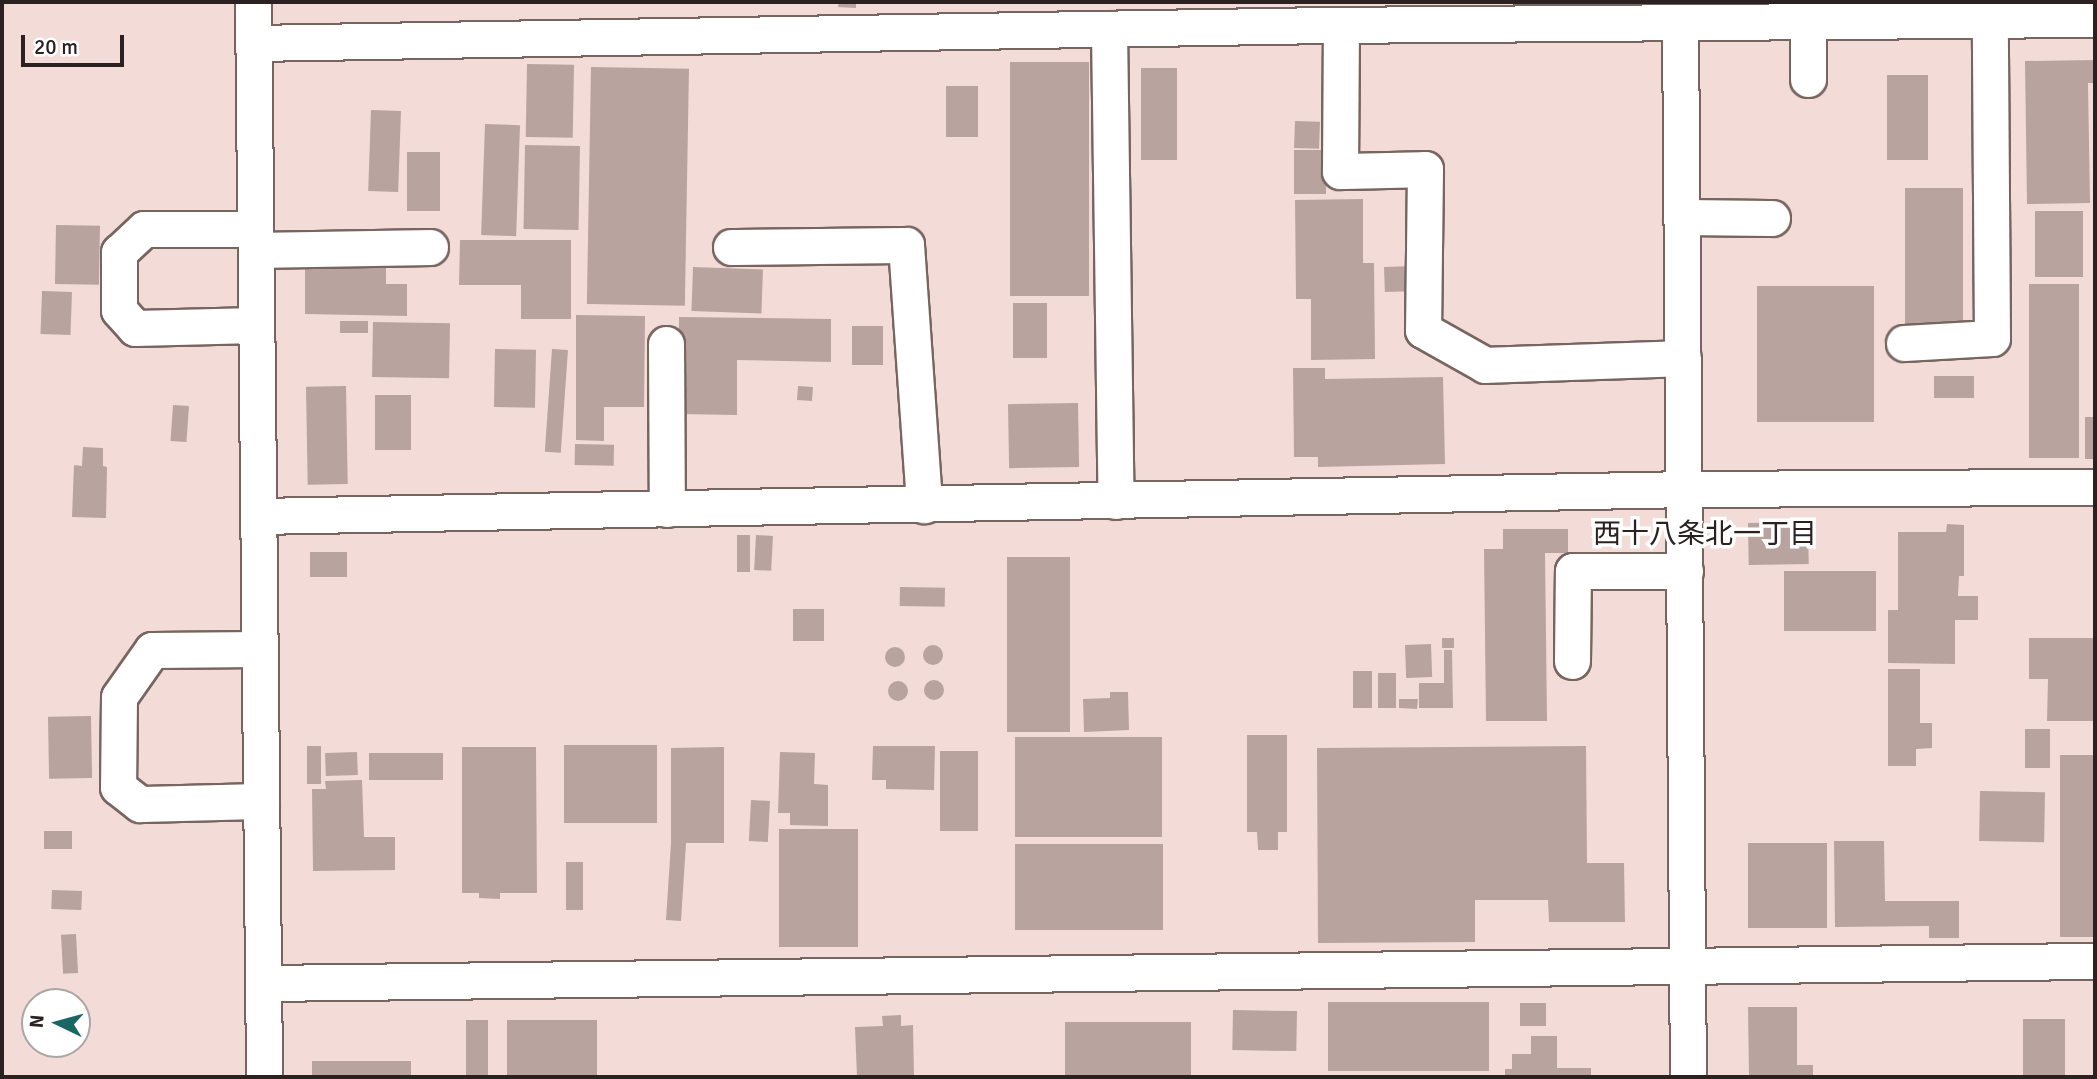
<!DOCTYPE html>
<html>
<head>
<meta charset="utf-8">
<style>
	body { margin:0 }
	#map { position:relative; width:2097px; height:1079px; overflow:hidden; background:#f3dcd7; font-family:Signika,"Noto Sans JP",sans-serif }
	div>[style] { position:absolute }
	.building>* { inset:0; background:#b9a39e; transform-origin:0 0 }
	.round { border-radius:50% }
	.roads { filter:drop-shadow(2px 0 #786560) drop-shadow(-2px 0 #786560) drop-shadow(0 2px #786560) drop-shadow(0 -2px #786560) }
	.minor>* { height:35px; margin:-17.5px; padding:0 17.5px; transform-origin:17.5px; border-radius:17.5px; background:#fff }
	span { translate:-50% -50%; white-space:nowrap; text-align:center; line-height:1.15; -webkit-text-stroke:7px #fff; paint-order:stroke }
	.neighbourhood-label { font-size:28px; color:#2a2120 }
	.frame { position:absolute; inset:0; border:4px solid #2a2120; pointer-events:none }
	.north { position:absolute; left:21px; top:988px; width:70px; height:70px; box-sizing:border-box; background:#fff; border:2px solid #aaa6a6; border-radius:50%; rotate:275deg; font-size:19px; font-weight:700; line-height:28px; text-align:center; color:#2a2120 }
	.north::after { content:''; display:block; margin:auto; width:24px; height:32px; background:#196663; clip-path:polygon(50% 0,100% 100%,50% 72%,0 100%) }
	.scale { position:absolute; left:21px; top:35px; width:103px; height:32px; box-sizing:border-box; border:4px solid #2a2120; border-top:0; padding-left:9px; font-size:21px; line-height:24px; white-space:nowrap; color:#2a2120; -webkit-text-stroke:5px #fff; paint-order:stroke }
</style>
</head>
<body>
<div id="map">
	<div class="building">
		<i style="clip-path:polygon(839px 2px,856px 2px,856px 8px,838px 7px)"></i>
		<i style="clip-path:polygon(2095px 60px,2095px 83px,2088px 83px,2090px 203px,2027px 204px,2025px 61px)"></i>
		<i style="left:1089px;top:62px;width:234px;height:79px;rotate:90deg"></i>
		<i style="left:527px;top:64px;width:47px;height:73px;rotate:1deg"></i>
		<i style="left:591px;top:67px;width:98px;height:237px;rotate:1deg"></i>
		<i style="left:1141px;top:68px;width:36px;height:92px"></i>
		<i style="left:1928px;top:75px;width:85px;height:41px;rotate:90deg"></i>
		<i style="left:978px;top:86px;width:51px;height:32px;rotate:90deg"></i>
		<i style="left:371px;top:110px;width:30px;height:81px;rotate:2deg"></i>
		<i style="left:1295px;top:121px;width:25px;height:27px;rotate:2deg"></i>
		<i style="left:485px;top:124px;width:35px;height:111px;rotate:2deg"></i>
		<i style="left:525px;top:145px;width:55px;height:84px;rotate:1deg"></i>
		<i style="left:1294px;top:150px;width:32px;height:44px"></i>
		<i style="left:407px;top:152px;width:33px;height:59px"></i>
		<i style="left:1963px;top:188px;width:141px;height:58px;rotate:90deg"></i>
		<i style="clip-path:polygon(1363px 199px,1363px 263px,1374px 263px,1375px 359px,1311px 360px,1311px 299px,1296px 299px,1295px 200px)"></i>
		<i style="left:2083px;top:211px;width:66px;height:48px;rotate:90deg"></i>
		<i style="left:56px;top:225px;width:44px;height:59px;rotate:1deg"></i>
		<i style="clip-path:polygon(460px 240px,571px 240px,571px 319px,521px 319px,521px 285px,459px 285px)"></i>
		<i style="clip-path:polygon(305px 262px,386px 263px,386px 284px,407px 284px,407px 316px,305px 314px)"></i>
		<i style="left:1415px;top:266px;width:25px;height:31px;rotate:88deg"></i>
		<i style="left:693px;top:267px;width:70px;height:44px;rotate:2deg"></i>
		<i style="left:2029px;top:284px;width:50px;height:174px"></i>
		<i style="left:1757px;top:286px;width:117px;height:136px"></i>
		<i style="left:42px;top:291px;width:30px;height:43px;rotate:2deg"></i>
		<i style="left:1013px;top:303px;width:34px;height:55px"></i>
		<i style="clip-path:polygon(576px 315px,645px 316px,644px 407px,604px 407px,604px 441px,576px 440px)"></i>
		<i style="clip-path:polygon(679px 317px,831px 319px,831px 362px,737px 360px,737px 415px,678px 414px)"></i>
		<i style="left:340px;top:321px;width:28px;height:12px"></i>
		<i style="left:373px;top:322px;width:77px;height:55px;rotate:1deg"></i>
		<i style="left:852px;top:326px;width:31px;height:39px"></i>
		<i style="left:495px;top:349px;width:41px;height:58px;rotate:1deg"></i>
		<i style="left:552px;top:349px;width:16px;height:103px;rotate:4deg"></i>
		<i style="clip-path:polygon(1293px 368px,1325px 368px,1325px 379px,1443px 377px,1445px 464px,1318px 467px,1318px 457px,1294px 457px)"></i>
		<i style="left:1934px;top:376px;width:40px;height:22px"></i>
		<i style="left:346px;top:386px;width:98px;height:40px;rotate:89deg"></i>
		<i style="left:798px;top:386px;width:15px;height:14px;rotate:4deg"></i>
		<i style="left:375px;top:395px;width:36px;height:55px"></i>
		<i style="left:1078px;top:403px;width:64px;height:70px;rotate:89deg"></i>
		<i style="left:173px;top:405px;width:16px;height:36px;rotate:4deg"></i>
		<i style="left:2085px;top:417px;width:10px;height:42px"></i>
		<i style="left:575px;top:444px;width:39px;height:21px;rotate:1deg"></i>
		<i style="clip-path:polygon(83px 447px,103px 448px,103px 466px,107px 467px,106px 518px,72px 517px,74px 465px,82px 466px)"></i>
		<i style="left:1808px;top:522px;width:42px;height:60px;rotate:89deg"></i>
		<i style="clip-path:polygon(1947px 524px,1964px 525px,1964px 576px,1959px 576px,1958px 596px,1978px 596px,1978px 620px,1955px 620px,1955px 664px,1888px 663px,1888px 610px,1898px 610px,1898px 532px,1946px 532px)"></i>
		<i style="clip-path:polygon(1503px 529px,1568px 529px,1568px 553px,1545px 553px,1547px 721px,1486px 721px,1484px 549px,1503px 549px)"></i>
		<i style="left:737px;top:535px;width:13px;height:37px"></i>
		<i style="left:756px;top:535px;width:17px;height:35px;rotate:3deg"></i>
		<i style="left:310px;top:552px;width:37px;height:25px"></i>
		<i style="left:1007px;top:557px;width:63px;height:175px"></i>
		<i style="left:1784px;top:571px;width:92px;height:60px"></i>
		<i style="left:900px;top:587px;width:45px;height:19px;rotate:1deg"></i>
		<i style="left:793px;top:609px;width:31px;height:32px"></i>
		<i style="left:1442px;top:638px;width:12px;height:10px"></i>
		<i style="clip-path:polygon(2029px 638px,2095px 638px,2095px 721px,2047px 721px,2048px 679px,2029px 679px)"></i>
		<i style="left:1431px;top:644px;width:33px;height:26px;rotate:88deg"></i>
		<i class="round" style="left:923px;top:645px;width:20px;height:20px"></i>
		<i class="round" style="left:885px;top:647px;width:20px;height:20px"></i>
		<i style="clip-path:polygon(1444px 650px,1452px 650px,1453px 708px,1419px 708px,1419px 683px,1444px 683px)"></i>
		<i style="clip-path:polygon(1888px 669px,1920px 669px,1920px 723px,1932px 723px,1932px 748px,1916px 749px,1916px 766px,1888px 766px)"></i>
		<i style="left:1353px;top:671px;width:19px;height:37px"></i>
		<i style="left:1378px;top:673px;width:18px;height:35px"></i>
		<i class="round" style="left:924px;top:680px;width:20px;height:20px"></i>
		<i class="round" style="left:888px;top:681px;width:20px;height:20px"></i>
		<i style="clip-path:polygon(1110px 692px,1128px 692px,1129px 730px,1084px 732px,1083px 699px,1110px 698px)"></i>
		<i style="clip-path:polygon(1399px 699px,1418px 699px,1417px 709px,1399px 708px)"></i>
		<i style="left:91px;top:716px;width:62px;height:43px;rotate:89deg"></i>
		<i style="left:2025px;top:729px;width:25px;height:39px"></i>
		<i style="clip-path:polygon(1247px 735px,1287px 735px,1287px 832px,1278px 832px,1278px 850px,1258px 850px,1257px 832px,1247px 832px)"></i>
		<i style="left:1015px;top:737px;width:147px;height:100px"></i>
		<i style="left:564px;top:745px;width:93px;height:78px"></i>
		<i style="left:307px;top:746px;width:14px;height:38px"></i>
		<i style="clip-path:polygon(873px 746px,935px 746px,934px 790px,886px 789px,886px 780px,872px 780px)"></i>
		<i style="clip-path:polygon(1586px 746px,1587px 863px,1624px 863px,1625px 922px,1549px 922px,1548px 900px,1475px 900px,1475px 942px,1318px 943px,1317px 748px)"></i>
		<i style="clip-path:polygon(462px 747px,536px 747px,537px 893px,500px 893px,500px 899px,479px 898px,479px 893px,462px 893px)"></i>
		<i style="clip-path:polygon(724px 747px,724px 843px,686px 843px,681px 921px,666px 920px,671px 843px,671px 748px)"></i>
		<i style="left:940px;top:751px;width:38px;height:80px"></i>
		<i style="left:357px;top:752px;width:23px;height:32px;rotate:88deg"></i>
		<i style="clip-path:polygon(780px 752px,815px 753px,814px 784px,828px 785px,828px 826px,790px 825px,790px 813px,778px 813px)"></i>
		<i style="left:443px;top:753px;width:27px;height:74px;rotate:90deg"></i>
		<i style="left:2060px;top:755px;width:35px;height:182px"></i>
		<i style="clip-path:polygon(362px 780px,364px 837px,395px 837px,395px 870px,313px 871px,312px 789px,326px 789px,325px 781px)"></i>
		<i style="left:1980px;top:791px;width:65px;height:50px;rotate:1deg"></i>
		<i style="left:751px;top:800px;width:19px;height:41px;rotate:3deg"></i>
		<i style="left:779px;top:829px;width:79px;height:118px"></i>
		<i style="left:44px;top:831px;width:28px;height:18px"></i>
		<i style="clip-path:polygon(1834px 841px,1884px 841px,1885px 901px,1959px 901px,1959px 938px,1929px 938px,1929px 926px,1835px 927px)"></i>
		<i style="left:1748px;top:843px;width:79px;height:85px"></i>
		<i style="left:1163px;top:844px;width:86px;height:148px;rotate:90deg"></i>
		<i style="left:566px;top:862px;width:17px;height:48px"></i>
		<i style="left:52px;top:890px;width:30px;height:19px;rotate:2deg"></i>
		<i style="left:76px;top:934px;width:39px;height:15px;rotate:87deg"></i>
		<i style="left:1489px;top:1002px;width:69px;height:161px;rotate:90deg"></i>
		<i style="left:1520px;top:1003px;width:26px;height:23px"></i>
		<i style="clip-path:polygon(1748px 1007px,1797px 1007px,1797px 1065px,1813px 1065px,1813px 1077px,1749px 1077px)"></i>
		<i style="left:1233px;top:1010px;width:64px;height:40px;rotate:1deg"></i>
		<i style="clip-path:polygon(901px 1015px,901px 1026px,913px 1025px,914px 1077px,857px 1077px,855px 1027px,883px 1026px,882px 1016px)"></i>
		<i style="left:2065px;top:1019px;width:58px;height:42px;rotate:90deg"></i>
		<i style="left:466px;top:1020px;width:22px;height:57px"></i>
		<i style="left:597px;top:1020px;width:57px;height:90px;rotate:90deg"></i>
		<i style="left:1191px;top:1022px;width:55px;height:126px;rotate:90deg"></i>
		<i style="clip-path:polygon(1531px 1036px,1557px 1036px,1557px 1068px,1591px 1068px,1591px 1077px,1505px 1077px,1505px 1069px,1512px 1069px,1512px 1054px,1531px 1054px)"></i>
		<i style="left:312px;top:1061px;width:99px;height:16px"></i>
	</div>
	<div class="roads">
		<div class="minor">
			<i style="left:253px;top:2px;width:1075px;rotate:89.41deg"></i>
			<i style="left:1680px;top:22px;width:1055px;rotate:89.57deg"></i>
			<i style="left:1341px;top:25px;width:146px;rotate:90.4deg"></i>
			<i style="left:1340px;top:171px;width:85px;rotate:-1.3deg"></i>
			<i style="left:1425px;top:169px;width:161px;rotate:90.7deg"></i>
			<i style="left:1423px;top:330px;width:71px;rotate:29.4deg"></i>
			<i style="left:1485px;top:365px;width:198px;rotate:-2deg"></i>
			<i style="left:1109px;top:29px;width:472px;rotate:89.2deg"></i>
			<i style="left:253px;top:43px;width:1072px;rotate:-0.96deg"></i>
			<i style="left:1325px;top:25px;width:770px;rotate:-0.45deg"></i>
			<i style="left:1808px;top:79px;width:77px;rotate:-89.3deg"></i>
			<i style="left:1681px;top:217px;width:91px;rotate:0.6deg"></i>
			<i style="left:255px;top:229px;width:111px;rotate:180deg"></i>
			<i style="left:144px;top:229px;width:34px;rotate:137deg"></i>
			<i style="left:119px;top:252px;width:58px;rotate:90deg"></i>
			<i style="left:119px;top:310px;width:24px;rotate:48deg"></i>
			<i style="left:135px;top:328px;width:121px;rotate:-1.4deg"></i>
			<i style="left:731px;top:247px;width:175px;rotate:-0.7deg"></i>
			<i style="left:906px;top:245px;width:261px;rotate:86deg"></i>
			<i style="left:256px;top:250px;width:174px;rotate:-1deg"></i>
			<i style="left:1904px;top:343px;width:88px;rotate:-3.3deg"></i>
			<i style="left:1992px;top:338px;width:318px;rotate:-90.4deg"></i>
			<i style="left:666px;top:344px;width:165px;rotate:89.7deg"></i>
			<i style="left:258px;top:516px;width:1427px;rotate:-1.08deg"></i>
			<i style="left:1685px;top:489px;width:410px;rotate:-0.3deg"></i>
			<i style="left:259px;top:649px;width:107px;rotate:179.5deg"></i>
			<i style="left:152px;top:650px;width:57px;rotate:125.1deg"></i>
			<i style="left:119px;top:697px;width:90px;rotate:90.6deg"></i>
			<i style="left:118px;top:787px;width:28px;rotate:38deg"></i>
			<i style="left:140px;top:804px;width:121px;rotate:-1.4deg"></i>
			<i style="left:1572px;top:661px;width:90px;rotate:-89.4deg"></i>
			<i style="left:1573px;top:571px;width:112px"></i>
			<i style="left:263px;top:983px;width:1832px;rotate:-0.69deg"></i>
		</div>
	</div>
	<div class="neighbourhood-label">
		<span style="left:1705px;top:534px">西十八条北一丁目</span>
	</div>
	<div class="frame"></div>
	<div class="north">N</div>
	<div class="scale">20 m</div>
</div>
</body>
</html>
